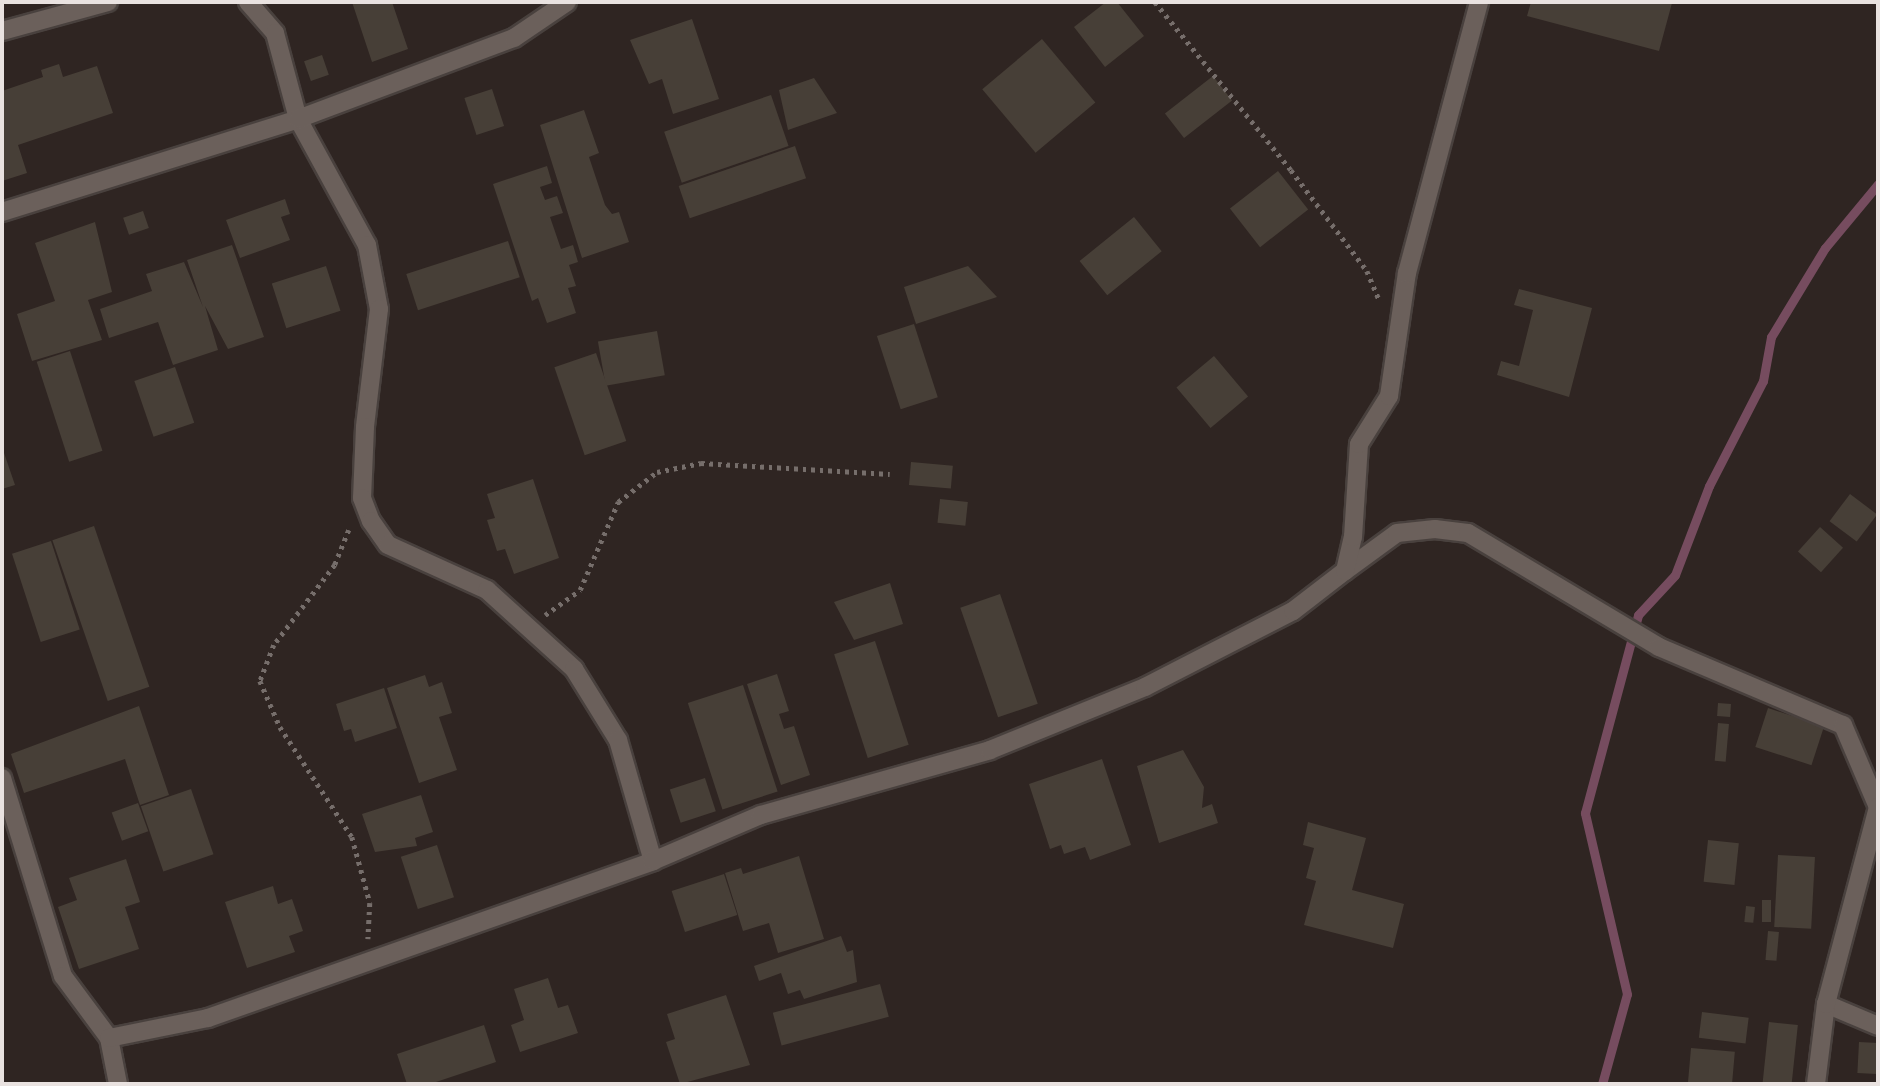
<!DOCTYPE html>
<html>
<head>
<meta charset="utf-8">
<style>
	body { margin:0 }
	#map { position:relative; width:1880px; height:1086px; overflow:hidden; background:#2f2522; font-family:Bitter,serif }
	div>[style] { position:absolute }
	.stream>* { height:9px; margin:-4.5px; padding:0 4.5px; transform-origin:4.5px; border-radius:4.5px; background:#764c5f }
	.building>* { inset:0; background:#473f37; transform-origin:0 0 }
	.path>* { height:4.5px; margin-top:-2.25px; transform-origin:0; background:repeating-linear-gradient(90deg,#766e6b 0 3.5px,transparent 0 8.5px) }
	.roads { filter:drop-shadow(2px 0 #49413e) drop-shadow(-2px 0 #49413e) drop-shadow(0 2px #49413e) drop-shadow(0 -2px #49413e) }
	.minor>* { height:18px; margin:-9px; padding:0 9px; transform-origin:9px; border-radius:9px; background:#6b605b }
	span { translate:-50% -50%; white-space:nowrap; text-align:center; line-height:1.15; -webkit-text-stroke:5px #2f2522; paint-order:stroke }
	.frame { position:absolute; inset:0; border:4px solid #e9e2e0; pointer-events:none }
</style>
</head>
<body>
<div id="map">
	<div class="stream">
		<i style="left:1602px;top:1084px;width:93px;rotate:-74.5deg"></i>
		<i style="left:1627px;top:994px;width:186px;rotate:-103.1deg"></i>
		<i style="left:1585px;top:813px;width:205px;rotate:-75deg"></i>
		<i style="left:1638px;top:615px;width:54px;rotate:-47.2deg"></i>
		<i style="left:1675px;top:575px;width:95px;rotate:-69.1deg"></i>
		<i style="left:1709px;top:486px;width:118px;rotate:-62.8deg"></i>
		<i style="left:1763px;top:381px;width:45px;rotate:-79.7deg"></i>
		<i style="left:1771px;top:337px;width:104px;rotate:-58.8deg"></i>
		<i style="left:1825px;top:248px;width:83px;rotate:-50.4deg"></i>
	</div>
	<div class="building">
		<i style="clip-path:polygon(352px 2px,392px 2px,408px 49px,372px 62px)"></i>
		<i style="clip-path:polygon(1106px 2px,1117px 2px,1144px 36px,1105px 67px,1074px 27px)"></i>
		<i style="clip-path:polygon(1531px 2px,1667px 2px,1672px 3px,1659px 51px,1527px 16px)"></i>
		<i style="clip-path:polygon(692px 19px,719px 99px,673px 114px,662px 79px,649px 84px,630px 40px)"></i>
		<i style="left:1042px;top:39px;width:83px;height:78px;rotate:50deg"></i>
		<i style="left:322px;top:55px;width:21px;height:19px;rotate:71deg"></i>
		<i style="clip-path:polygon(59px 64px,63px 77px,97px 66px,113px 113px,18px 145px,27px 173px,2px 181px,2px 91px,43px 77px,41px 70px)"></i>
		<i style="left:1213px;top:76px;width:31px;height:61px;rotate:52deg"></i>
		<i style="clip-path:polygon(814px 78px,837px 113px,788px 130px,779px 90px)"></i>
		<i style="left:492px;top:89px;width:39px;height:29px;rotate:72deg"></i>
		<i style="left:771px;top:95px;width:54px;height:113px;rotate:71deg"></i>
		<i style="clip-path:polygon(584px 110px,599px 153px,589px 157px,605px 205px,612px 214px,619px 212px,629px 242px,582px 258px,540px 125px)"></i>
		<i style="left:795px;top:146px;width:34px;height:123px;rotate:71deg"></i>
		<i style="clip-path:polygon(547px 166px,552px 183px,540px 187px,545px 200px,557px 196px,563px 213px,550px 217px,561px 249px,573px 245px,578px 262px,569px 265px,576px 286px,568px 288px,576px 313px,547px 323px,538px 298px,532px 301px,493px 184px)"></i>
		<i style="left:1278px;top:171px;width:49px;height:61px;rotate:52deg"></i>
		<i style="clip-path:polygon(285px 199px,290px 214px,281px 217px,290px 240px,240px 258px,226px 220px)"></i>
		<i style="left:143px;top:211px;width:18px;height:21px;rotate:71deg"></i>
		<i style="left:1134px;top:217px;width:44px;height:70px;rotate:51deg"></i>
		<i style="clip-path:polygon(95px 222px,112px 292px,88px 300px,102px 340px,32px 361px,17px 314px,55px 301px,35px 243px)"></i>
		<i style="left:508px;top:241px;width:38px;height:107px;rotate:72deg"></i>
		<i style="clip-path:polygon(232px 245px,264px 337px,228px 349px,205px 306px,218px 350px,173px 365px,158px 322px,109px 338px,100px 309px,152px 291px,146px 274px,184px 262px,203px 307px,187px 260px)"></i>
		<i style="left:326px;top:266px;width:47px;height:57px;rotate:72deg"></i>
		<i style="clip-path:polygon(968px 266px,997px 297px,916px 324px,904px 287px)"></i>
		<i style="clip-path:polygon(1519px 289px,1592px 308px,1569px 397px,1497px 375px,1501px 361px,1519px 366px,1533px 310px,1514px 305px)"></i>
		<i style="left:914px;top:324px;width:77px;height:39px;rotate:72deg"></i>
		<i style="left:657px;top:331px;width:45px;height:60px;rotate:80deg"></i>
		<i style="left:70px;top:351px;width:105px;height:35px;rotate:72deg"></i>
		<i style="left:596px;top:353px;width:93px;height:44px;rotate:71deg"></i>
		<i style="left:1214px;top:356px;width:53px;height:49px;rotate:50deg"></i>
		<i style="left:175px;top:367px;width:59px;height:43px;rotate:71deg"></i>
		<i style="clip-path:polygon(2px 447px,15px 485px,2px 489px)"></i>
		<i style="left:911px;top:462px;width:42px;height:23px;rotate:5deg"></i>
		<i style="clip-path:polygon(533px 479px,559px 558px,514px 574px,505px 549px,497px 551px,487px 520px,495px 518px,487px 494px)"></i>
		<i style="left:1850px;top:494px;width:34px;height:34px;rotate:37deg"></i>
		<i style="left:940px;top:499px;width:28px;height:24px;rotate:6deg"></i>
		<i style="left:94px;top:526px;width:170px;height:44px;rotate:71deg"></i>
		<i style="left:1820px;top:527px;width:31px;height:33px;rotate:42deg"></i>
		<i style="left:51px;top:541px;width:93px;height:41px;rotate:72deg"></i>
		<i style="clip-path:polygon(890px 583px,903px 624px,854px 640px,834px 602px)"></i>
		<i style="left:1000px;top:594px;width:116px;height:42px;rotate:71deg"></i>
		<i style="left:875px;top:641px;width:109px;height:43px;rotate:72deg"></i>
		<i style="clip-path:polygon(777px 674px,789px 711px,779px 714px,784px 729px,794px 726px,810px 775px,781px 785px,747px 684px)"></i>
		<i style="clip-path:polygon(425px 675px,429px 687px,442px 682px,452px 713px,439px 717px,457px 770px,419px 783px,387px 688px)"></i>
		<i style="left:743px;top:685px;width:112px;height:58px;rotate:72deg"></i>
		<i style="clip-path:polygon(384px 688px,397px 728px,355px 742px,351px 729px,344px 731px,336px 704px)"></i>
		<i style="left:1718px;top:703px;width:13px;height:13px;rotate:4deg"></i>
		<i style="clip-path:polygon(139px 706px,169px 795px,140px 805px,125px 759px,24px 793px,11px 754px)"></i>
		<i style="left:1768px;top:708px;width:59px;height:41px;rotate:18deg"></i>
		<i style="left:1718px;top:723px;width:11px;height:38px;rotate:5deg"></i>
		<i style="clip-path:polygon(1183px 750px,1204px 787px,1202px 808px,1212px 804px,1218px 823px,1159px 843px,1137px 766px)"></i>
		<i style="clip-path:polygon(1102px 759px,1131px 845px,1090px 860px,1085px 847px,1064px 854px,1061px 845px,1050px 849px,1029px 784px)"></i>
		<i style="left:705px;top:778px;width:35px;height:37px;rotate:72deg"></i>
		<i style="left:191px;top:789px;width:69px;height:53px;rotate:71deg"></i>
		<i style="clip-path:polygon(421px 795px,433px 832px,415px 838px,417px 846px,375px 852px,362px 814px)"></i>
		<i style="left:138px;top:803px;width:30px;height:28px;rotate:70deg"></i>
		<i style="clip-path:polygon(1308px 822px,1366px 838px,1352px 890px,1404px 904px,1393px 948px,1304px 925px,1316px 881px,1306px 878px,1314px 848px,1303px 845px)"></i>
		<i style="left:1708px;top:840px;width:31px;height:42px;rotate:6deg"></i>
		<i style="left:437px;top:845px;width:55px;height:38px;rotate:72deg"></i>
		<i style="left:1778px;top:855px;width:37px;height:72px;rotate:3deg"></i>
		<i style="clip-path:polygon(799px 856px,824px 939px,778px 953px,769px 923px,743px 931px,725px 873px,741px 868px,743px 874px)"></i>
		<i style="clip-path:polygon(126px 859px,140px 902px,125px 907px,139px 949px,79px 969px,58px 907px,77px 900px,69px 878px)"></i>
		<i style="left:724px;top:874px;width:43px;height:55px;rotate:72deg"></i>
		<i style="clip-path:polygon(273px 886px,278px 904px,292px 899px,303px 931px,289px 936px,295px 952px,247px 968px,225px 902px)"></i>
		<i style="left:1762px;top:900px;width:9px;height:22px"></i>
		<i style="left:1746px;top:906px;width:9px;height:16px;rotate:6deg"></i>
		<i style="left:1768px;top:931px;width:11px;height:29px;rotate:5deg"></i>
		<i style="clip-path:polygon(841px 936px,847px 952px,853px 950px,857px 982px,804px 999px,800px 990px,788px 994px,781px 973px,759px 981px,754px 966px)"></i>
		<i style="clip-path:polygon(548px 978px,558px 1008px,568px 1005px,578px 1033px,520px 1052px,511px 1025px,524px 1020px,514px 989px)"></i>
		<i style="left:880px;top:984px;width:34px;height:111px;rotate:75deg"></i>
		<i style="clip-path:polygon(726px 995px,750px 1065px,680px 1084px,666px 1042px,675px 1039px,667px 1014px)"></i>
		<i style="left:1702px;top:1012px;width:47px;height:26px;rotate:7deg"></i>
		<i style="left:1769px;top:1022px;width:29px;height:62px;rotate:6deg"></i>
		<i style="clip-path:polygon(484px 1025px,496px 1062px,430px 1084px,407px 1084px,397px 1054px)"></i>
		<i style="left:1859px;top:1042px;width:19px;height:31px;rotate:3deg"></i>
		<i style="left:1691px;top:1048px;width:44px;height:36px;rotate:5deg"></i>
	</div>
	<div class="path">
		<i style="left:1155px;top:2px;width:216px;rotate:51deg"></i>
		<i style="left:1291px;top:170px;width:126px;rotate:53deg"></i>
		<i style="left:1367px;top:271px;width:30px;rotate:67deg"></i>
		<i style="left:349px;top:530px;width:38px;rotate:112deg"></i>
		<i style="left:335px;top:565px;width:101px;rotate:127.3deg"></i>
		<i style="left:274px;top:645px;width:39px;rotate:111deg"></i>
		<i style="left:260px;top:681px;width:50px;rotate:66.5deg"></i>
		<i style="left:280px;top:727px;width:131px;rotate:56.8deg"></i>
		<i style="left:352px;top:837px;width:68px;rotate:74.7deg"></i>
		<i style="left:370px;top:903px;width:36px;rotate:93deg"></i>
		<i style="left:545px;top:615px;width:43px;rotate:-35.5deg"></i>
		<i style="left:580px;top:590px;width:96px;rotate:-66.6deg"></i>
		<i style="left:618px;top:502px;width:49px;rotate:-37.6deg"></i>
		<i style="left:657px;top:472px;width:45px;rotate:-11.6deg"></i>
		<i style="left:701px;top:463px;width:189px;rotate:3.3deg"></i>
	</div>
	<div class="roads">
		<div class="minor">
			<i style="left:248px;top:2px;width:41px;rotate:48.9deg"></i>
			<i style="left:275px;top:33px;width:89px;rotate:75deg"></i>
			<i style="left:298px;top:119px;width:144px;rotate:61.3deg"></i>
			<i style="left:367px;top:245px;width:65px;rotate:79.4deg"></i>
			<i style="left:379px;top:309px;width:119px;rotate:96.8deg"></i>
			<i style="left:365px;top:427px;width:71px;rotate:92.4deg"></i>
			<i style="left:362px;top:498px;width:25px;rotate:69deg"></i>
			<i style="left:371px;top:521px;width:29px;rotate:55deg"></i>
			<i style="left:388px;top:545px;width:109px;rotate:24.4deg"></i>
			<i style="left:487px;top:590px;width:118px;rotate:42.2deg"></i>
			<i style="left:574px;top:669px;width:84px;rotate:58.2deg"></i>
			<i style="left:618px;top:740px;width:126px;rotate:73.9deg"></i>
			<i style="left:2px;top:31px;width:110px;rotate:-15.3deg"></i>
			<i style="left:2px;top:212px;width:310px;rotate:-17.4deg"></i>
			<i style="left:298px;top:119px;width:231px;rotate:-20.6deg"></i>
			<i style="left:514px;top:38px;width:64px;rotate:-34.2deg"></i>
			<i style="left:1345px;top:571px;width:64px;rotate:-36.2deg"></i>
			<i style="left:1397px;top:533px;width:38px;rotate:-6deg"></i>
			<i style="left:1435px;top:529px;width:33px;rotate:7deg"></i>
			<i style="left:1468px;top:533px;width:222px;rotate:30.8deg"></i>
			<i style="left:1659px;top:647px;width:200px;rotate:23deg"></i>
			<i style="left:1843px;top:725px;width:89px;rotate:66.9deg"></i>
			<i style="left:2px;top:778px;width:207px;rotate:72.9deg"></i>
			<i style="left:63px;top:976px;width:77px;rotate:53.4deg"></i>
			<i style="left:109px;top:1038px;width:47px;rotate:78.9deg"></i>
			<i style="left:1826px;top:1004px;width:56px;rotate:22.9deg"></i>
			<i style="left:109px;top:1038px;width:101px;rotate:-11.4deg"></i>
			<i style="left:208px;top:1018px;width:472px;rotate:-19.4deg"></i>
			<i style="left:653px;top:861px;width:117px;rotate:-23.1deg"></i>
			<i style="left:761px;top:815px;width:238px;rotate:-15.8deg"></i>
			<i style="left:990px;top:750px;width:167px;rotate:-22.1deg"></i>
			<i style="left:1145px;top:687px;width:166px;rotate:-27.2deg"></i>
			<i style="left:1293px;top:611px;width:66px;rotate:-37.6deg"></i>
			<i style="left:1345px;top:571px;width:35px;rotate:-77deg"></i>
			<i style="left:1353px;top:537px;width:93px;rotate:-86.3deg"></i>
			<i style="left:1359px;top:444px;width:57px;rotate:-58deg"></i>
			<i style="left:1389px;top:396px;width:124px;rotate:-81.7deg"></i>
			<i style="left:1407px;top:273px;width:280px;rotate:-75.1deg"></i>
			<i style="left:1816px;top:1084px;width:81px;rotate:-82.9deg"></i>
			<i style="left:1826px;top:1004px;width:204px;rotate:-75.2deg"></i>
		</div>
	</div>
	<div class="frame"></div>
</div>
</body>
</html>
